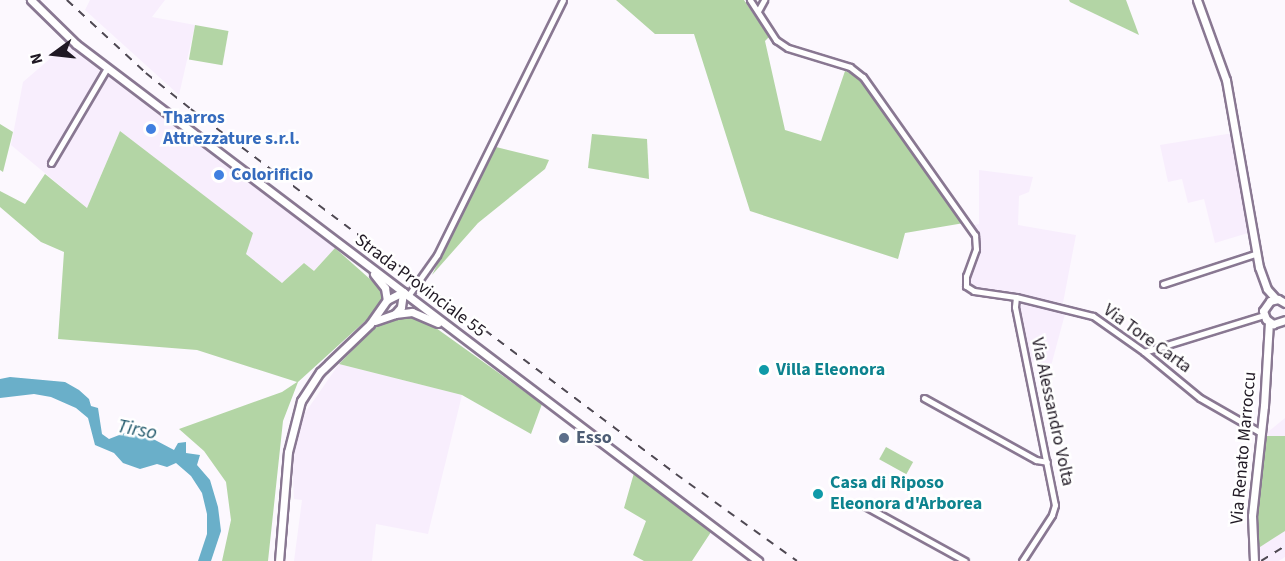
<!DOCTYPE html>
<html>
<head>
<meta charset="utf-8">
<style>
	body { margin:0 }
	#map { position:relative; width:1285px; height:561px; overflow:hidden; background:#fcf8fe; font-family:"Source Sans 3",sans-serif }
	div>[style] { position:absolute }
	.built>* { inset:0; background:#f8eefd }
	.green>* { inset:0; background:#b3d5a5; transform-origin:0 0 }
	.water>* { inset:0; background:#6aafc9 }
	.roads { filter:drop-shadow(2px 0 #897892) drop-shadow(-2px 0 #897892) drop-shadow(0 2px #897892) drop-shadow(0 -2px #897892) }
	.minor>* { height:5px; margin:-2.5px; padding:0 2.5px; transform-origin:2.5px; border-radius:2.5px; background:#fff }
	.secondary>* { height:7px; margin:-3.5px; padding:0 3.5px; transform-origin:3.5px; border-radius:3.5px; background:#fff }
	.rail>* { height:1.5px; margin-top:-0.75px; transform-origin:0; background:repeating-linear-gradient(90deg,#4e4852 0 8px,transparent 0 16px) }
	.dots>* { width:16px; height:16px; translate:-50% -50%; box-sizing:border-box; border:3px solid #fff; border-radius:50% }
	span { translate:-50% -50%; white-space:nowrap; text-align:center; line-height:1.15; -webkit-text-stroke:5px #fff; paint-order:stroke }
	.shop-label { font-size:18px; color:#366cbe; font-weight:700 }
	.left { translate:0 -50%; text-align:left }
	.street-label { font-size:18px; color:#201924 }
	.culture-label { font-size:18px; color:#0d838f; font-weight:700 }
	.service-label { font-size:18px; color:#4e5e75; font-weight:700 }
	.water-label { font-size:20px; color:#1f576a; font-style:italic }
	.north { position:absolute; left:24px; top:24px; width:60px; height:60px; -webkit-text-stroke:4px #fff; paint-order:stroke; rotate:255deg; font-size:16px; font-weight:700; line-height:24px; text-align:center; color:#201924 }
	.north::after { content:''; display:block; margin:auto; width:21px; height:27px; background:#201924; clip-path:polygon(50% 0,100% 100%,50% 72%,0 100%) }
</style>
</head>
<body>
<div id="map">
	<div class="built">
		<i style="clip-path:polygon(90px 0,165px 0,152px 17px,195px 25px,179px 95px,85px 10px)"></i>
		<i style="clip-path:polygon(66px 45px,335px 248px,314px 271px,304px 263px,282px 283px,246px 254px,120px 131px,87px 208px,11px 145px,23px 82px)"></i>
		<i style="clip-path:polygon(1233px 133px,1248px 233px,1215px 243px,1204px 199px,1188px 203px,1182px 179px,1168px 182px,1160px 145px)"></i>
		<i style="clip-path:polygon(979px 170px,1033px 177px,1029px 192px,1019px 196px,1018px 225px,1076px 235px,1063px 303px,976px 288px,968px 284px,967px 277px,978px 257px,979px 241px,974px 225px,979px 224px)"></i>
		<i style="clip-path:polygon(1023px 303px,1065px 314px,1051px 366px,1028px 361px,1018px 309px)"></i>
		<i style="clip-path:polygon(339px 364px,462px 395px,428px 534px,376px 524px,372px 561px,294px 561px,302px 500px,294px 499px,292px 458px,298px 423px)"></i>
		<i style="clip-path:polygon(1285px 418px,1285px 557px,1279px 561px,1256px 561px,1254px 525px,1264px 435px)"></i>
	</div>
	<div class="green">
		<i style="clip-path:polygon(616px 0,744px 0,769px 37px,765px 41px,785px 130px,821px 141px,845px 71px,859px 77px,964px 223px,905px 233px,898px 259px,750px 211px,694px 34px,655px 34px)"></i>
		<i style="clip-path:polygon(1069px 0,1126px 0,1139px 35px,1070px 2px)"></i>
		<i style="left:195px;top:25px;width:34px;height:35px;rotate:10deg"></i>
		<i style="clip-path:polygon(0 124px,13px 132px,3px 172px,0 170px)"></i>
		<i style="clip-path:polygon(120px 131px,253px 233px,246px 254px,282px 283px,304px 263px,314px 271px,335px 248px,380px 288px,382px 303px,374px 313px,298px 382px,283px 421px,268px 561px,222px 561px,231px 520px,226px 482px,204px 451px,179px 429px,282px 392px,297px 382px,197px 350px,58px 339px,64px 252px,41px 242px,0 207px,0 191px,25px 204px,45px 174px,87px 208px)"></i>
		<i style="clip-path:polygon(592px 134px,647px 139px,649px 179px,588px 168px)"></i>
		<i style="clip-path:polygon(496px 147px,549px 160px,545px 169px,478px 223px,432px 275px)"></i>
		<i style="clip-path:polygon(414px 317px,429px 323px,542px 404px,531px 434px,462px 395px,339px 364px,380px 322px)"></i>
		<i style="clip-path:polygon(1265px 436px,1285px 436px,1285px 531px,1260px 547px,1255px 531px)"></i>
		<i style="left:886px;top:447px;width:31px;height:14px;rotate:29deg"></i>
		<i style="clip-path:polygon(634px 473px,711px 532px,692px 561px,644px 561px,633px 555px,646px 521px,624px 508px)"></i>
	</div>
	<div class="water">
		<i style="clip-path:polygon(10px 377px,65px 382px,79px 390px,89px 399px,91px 406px,98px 408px,102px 434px,109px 439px,132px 430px,138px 431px,174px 450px,178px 443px,186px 442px,186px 453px,200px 455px,197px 465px,210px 480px,218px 507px,221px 531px,211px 561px,198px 561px,207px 534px,207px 514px,202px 493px,191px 476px,176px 463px,167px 467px,157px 464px,140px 469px,123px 463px,114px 453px,95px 445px,88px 418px,76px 408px,51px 397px,34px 394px,0 398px,0 379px)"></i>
	</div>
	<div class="roads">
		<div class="minor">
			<i style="left:750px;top:0;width:48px;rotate:57deg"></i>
			<i style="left:776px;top:40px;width:14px;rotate:34deg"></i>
			<i style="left:788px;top:48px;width:65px;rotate:17deg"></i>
			<i style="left:850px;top:67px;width:16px;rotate:38deg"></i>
			<i style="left:863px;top:77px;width:194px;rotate:54.7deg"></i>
			<i style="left:975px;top:235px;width:14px;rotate:86deg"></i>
			<i style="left:976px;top:249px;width:29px;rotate:110deg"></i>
			<i style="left:966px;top:276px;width:10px;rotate:90deg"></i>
			<i style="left:966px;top:286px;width:9px;rotate:32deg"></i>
			<i style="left:974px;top:291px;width:42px;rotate:8.1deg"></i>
			<i style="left:1016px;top:297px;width:79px;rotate:13.9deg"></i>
			<i style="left:1093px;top:316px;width:62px;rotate:35.2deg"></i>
			<i style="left:1144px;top:352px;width:72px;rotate:39.4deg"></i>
			<i style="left:1200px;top:398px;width:70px;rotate:29.8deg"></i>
			<i style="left:758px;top:11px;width:13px;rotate:-61deg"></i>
			<i style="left:51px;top:163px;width:110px;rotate:-59.5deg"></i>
			<i style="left:1163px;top:284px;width:97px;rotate:-18.1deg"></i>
			<i style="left:408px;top:296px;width:50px;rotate:-54.7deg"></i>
			<i style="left:437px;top:255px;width:284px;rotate:-63.7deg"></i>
			<i style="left:1016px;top:297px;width:10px;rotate:96deg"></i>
			<i style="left:1015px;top:307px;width:202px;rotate:78.6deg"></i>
			<i style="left:1055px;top:505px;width:10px;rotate:107deg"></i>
			<i style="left:1052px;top:515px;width:55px;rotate:123.1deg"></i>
			<i style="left:1144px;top:352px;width:126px;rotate:-17.1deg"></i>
			<i style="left:924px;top:398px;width:128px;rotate:29deg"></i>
			<i style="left:1036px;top:460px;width:11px;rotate:10deg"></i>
			<i style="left:865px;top:506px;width:114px;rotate:28.8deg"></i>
		</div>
		<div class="secondary">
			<i style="left:31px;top:0;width:63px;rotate:44.4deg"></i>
			<i style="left:76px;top:44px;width:856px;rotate:37.16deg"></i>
			<i style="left:1197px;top:0;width:85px;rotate:70.1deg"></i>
			<i style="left:1226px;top:80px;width:190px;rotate:80deg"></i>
			<i style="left:1259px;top:267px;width:23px;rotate:70deg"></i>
			<i style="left:1267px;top:289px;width:13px;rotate:48deg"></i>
			<i style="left:374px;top:274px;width:18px;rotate:52deg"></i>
			<i style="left:385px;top:288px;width:12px;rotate:81deg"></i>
			<i style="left:1285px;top:303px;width:8px;rotate:-150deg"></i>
			<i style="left:1278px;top:299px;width:8px;rotate:166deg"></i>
			<i style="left:1270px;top:301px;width:12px;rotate:125deg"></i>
			<i style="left:1263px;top:311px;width:9px;rotate:69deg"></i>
			<i style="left:1266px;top:319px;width:9px;rotate:36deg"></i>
			<i style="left:1273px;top:324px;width:13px;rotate:-18deg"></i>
			<i style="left:395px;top:314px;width:9px;rotate:-49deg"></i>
			<i style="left:401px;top:307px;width:15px;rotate:-82deg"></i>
			<i style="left:375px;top:321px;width:21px;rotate:-19deg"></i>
			<i style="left:395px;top:314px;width:17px;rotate:-7deg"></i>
			<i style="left:412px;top:312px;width:28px;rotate:23deg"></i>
			<i style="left:279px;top:561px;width:109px;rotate:-85.3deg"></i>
			<i style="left:288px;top:452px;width:53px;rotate:-75.7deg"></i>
			<i style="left:301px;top:401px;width:35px;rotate:-57deg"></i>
			<i style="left:320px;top:372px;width:69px;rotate:-43.8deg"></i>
			<i style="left:370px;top:324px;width:29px;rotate:-55deg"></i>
			<i style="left:387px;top:300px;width:18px;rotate:-27deg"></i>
			<i style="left:1254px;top:561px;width:45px;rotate:-92.5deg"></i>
			<i style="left:1252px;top:516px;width:111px;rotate:-83.8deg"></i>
			<i style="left:1264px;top:406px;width:84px;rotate:-86.6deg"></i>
		</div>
	</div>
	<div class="rail">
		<i style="left:67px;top:0;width:108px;rotate:42.7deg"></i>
		<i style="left:146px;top:73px;width:58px;rotate:38.7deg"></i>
		<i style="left:191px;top:109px;width:607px;rotate:36.96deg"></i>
		<i style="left:676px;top:474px;width:149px;rotate:35.7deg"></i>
		<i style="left:1261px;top:561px;width:28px;rotate:-32deg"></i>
	</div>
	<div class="dots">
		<i style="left:151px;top:129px;background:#3f7fe0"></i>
		<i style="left:219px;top:175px;background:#3f7fe0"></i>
		<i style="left:764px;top:370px;background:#0f9aa8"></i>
		<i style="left:564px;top:438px;background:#5c6f8a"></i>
		<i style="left:818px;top:494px;background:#0f9aa8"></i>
	</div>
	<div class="shop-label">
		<span class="left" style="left:163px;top:129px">Tharros<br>Attrezzature s.r.l.</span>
		<span class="left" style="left:231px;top:175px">Colorificio</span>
	</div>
	<div class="street-label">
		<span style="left:420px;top:286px;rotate:37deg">Strada Provinciale 55</span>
		<span style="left:1147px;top:339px;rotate:36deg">Via Tore Carta</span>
		<span style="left:1052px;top:412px;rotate:78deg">Via Alessandro Volta</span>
		<span style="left:1244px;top:448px;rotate:-85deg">Via Renato Marroccu</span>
	</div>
	<div class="culture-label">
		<span class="left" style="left:776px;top:370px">Villa Eleonora</span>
		<span class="left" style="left:830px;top:494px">Casa di Riposo<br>Eleonora d'Arborea</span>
	</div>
	<div class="service-label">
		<span class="left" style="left:576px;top:438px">Esso</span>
	</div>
	<div class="water-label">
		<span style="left:137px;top:430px;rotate:11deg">Tirso</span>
	</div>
	<div class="north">N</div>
</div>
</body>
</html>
